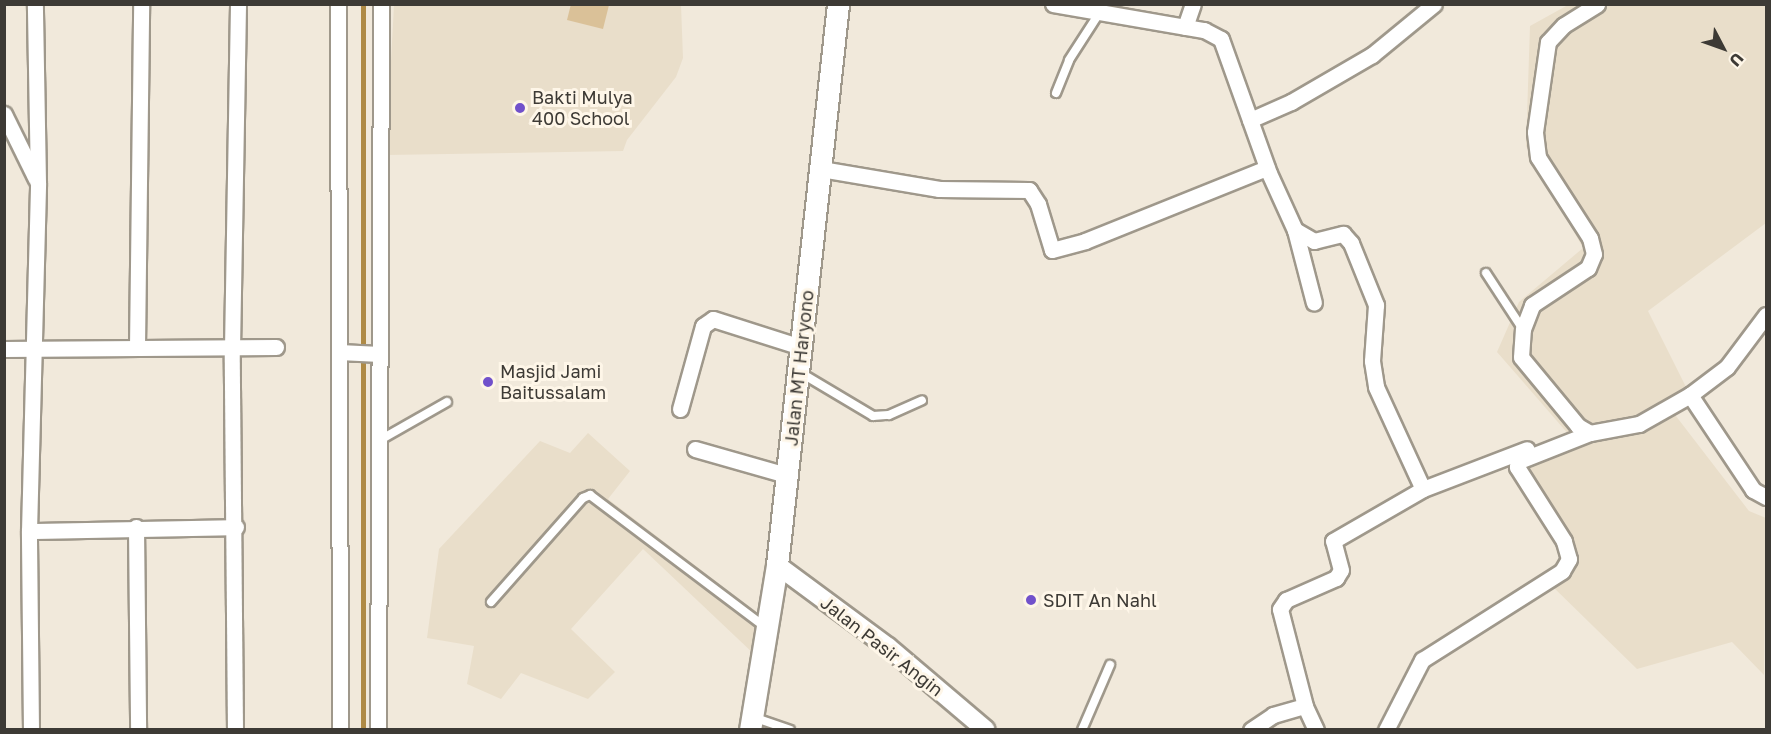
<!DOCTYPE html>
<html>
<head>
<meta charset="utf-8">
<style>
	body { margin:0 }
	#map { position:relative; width:1771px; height:734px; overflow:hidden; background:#f1e9db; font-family:"Golos Text",sans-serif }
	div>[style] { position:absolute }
	.built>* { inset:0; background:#e9deca }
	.green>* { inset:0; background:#dac198 }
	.stream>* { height:5px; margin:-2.5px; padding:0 2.5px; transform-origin:2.5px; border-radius:2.5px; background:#af8a45 }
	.roads { filter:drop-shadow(2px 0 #9f988b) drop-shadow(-2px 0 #9f988b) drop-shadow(0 2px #9f988b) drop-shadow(0 -2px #9f988b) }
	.service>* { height:8px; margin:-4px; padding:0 4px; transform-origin:4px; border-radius:4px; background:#fff }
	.minor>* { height:15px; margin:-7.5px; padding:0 7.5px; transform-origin:7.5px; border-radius:7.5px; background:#fff }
	.tertiary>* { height:18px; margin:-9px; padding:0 9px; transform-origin:9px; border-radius:9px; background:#fff }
	.secondary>* { height:21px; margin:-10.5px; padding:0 10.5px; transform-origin:10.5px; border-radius:10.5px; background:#fff }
	.dots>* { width:16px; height:16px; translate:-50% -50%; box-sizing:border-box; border:3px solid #fef6e8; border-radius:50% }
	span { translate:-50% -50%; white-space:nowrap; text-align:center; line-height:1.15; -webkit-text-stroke:6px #fef6e8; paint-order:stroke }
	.poi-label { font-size:18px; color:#3d3a35 }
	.left { translate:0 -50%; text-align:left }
	.street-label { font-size:18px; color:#3d3a35 }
	.frame { position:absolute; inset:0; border:6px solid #3d3a35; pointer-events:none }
	.north { position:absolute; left:1693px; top:18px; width:60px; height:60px; -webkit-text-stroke:4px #fef6e8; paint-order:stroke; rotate:131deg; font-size:16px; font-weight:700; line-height:24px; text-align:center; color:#3d3a35 }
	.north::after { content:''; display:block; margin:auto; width:21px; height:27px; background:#3d3a35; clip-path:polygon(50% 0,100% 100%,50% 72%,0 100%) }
</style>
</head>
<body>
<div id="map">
	<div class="built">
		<i style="clip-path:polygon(394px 5px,681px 5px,683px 58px,676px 77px,627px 140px,623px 151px,386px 155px)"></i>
		<i style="clip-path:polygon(1568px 5px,1766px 5px,1766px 223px,1648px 311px,1686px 387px,1669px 407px,1749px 511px,1766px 518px,1764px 675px,1732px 642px,1637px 669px,1550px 584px,1579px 555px,1527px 465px,1570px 436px,1497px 352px,1519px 302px,1583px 248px,1526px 146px,1530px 26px)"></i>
		<i style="clip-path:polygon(588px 433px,630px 471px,608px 499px,760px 615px,755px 655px,643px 549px,571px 629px,615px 672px,588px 699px,521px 673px,501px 699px,467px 684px,474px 646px,427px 638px,439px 549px,540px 441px,570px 453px)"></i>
	</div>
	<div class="green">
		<i style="clip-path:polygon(571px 4px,609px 5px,603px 29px,567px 20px)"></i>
	</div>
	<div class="stream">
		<i style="left:363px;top:730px;width:726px;rotate:-90deg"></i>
	</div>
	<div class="roads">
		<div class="service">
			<i style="left:1056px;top:93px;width:35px;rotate:-68deg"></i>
			<i style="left:1069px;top:60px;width:54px;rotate:-57.2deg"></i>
			<i style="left:1486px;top:273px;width:66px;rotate:56.8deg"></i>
			<i style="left:801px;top:373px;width:84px;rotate:30.8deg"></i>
			<i style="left:873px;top:416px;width:16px;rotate:-4deg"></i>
			<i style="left:889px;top:415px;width:36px;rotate:-24deg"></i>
			<i style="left:380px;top:440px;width:77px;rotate:-29.6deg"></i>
			<i style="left:491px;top:602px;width:139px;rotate:-48.5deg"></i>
			<i style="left:583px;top:498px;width:8px;rotate:-23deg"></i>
			<i style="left:590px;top:495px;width:218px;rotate:37deg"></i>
			<i style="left:753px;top:717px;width:39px;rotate:19deg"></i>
			<i style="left:1082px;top:730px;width:71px;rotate:-66.7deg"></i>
		</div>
		<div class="minor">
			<i style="left:338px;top:4px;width:726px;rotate:89.84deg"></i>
			<i style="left:1053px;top:4px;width:153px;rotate:9.8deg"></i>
			<i style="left:1204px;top:30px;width:19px;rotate:28deg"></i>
			<i style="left:1221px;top:39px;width:142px;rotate:70.3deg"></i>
			<i style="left:1269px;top:173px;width:63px;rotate:65.5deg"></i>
			<i style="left:1295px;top:230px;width:75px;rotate:75.4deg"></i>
			<i style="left:1185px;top:27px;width:24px;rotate:-71deg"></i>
			<i style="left:4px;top:114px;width:72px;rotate:63.8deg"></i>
			<i style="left:1250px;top:120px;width:45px;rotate:-23.7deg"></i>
			<i style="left:1291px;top:102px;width:94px;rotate:-30.1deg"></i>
			<i style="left:1372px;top:55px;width:80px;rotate:-39.4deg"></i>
			<i style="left:821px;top:169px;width:120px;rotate:9.6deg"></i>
			<i style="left:939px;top:189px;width:90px;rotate:0.6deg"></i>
			<i style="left:1029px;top:190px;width:17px;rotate:57deg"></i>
			<i style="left:1038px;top:204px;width:48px;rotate:73.1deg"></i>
			<i style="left:1052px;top:250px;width:34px;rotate:-15deg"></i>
			<i style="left:1085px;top:241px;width:196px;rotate:-21.9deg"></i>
			<i style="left:1295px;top:230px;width:22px;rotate:30deg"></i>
			<i style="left:1314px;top:241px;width:30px;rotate:-14deg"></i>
			<i style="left:1343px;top:234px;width:12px;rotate:48deg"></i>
			<i style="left:1351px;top:243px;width:67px;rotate:68deg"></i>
			<i style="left:1376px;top:305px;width:56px;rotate:94.1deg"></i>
			<i style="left:1372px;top:361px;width:26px;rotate:81deg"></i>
			<i style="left:1376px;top:387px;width:112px;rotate:65.3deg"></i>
			<i style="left:137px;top:347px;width:343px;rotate:-89.3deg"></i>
			<i style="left:4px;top:349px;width:272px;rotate:-0.4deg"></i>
			<i style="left:339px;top:352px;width:41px;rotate:2.8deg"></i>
			<i style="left:1690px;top:395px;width:114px;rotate:56.4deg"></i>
			<i style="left:1753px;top:490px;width:15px;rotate:28deg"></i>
			<i style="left:680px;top:409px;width:86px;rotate:-74.5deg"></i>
			<i style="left:703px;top:326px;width:12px;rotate:-35deg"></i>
			<i style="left:713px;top:319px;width:92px;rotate:17.7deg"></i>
			<i style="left:1590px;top:433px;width:14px;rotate:-150deg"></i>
			<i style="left:1578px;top:426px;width:89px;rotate:-129.6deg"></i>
			<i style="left:1521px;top:357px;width:28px;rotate:-86deg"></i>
			<i style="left:1523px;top:329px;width:26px;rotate:-69deg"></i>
			<i style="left:1532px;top:305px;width:67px;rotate:-33.5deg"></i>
			<i style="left:1588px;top:268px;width:15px;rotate:-67deg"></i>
			<i style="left:1594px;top:254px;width:16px;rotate:-104deg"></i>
			<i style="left:1590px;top:238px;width:96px;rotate:-122.7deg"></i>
			<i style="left:1538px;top:157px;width:25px;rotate:-97deg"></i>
			<i style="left:1535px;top:132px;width:91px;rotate:-81.8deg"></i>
			<i style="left:1548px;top:42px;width:23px;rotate:-47deg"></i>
			<i style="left:1564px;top:25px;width:39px;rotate:-32deg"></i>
			<i style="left:695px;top:449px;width:95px;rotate:15.9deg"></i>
			<i style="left:136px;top:527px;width:203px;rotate:89.4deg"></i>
			<i style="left:29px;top:531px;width:207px;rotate:-1.1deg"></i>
			<i style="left:31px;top:730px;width:199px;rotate:-90.6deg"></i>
			<i style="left:29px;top:531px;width:348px;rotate:-88.5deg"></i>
			<i style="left:38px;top:183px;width:179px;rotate:-91deg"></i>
			<i style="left:235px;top:730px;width:381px;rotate:-90.5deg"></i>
			<i style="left:232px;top:349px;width:345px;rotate:-89deg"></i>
			<i style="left:378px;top:730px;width:726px;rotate:-89.76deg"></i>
			<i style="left:1251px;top:730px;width:27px;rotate:-34deg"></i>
			<i style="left:1273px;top:715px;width:33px;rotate:-16deg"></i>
			<i style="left:1316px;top:730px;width:26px;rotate:-115deg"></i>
			<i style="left:1305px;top:706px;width:100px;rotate:-104.5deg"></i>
			<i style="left:1280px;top:609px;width:11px;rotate:-56deg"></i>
			<i style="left:1286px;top:600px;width:55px;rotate:-23.7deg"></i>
			<i style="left:1336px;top:578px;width:9px;rotate:-58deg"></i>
			<i style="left:1341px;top:570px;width:30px;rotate:-105deg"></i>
			<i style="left:1333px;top:541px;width:104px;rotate:-30deg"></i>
			<i style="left:1423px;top:489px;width:111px;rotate:-21deg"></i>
			<i style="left:1386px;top:730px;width:79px;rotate:-62.8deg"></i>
			<i style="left:1422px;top:660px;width:166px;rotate:-32.4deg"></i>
			<i style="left:1562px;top:571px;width:14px;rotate:-60deg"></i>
			<i style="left:1569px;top:559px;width:19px;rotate:-106deg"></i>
			<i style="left:1564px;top:541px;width:88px;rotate:-122.4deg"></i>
			<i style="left:1517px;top:467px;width:6px;rotate:-72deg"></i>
			<i style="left:1519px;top:461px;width:76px;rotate:-21.5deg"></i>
			<i style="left:1590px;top:433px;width:50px;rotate:-10.4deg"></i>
			<i style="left:1639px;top:424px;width:59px;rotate:-29.6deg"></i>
			<i style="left:1690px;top:395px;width:46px;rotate:-37.1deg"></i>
			<i style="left:1727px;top:367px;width:65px;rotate:-53.1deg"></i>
		</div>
		<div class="tertiary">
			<i style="left:777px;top:565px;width:138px;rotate:36.5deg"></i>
			<i style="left:888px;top:647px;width:128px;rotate:40.3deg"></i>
		</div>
		<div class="secondary">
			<i style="left:750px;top:730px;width:167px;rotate:-80.7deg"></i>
			<i style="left:777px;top:565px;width:564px;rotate:-83.79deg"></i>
		</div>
	</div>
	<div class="dots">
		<i style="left:520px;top:108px;background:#7151cb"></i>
		<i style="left:488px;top:382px;background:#7151cb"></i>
		<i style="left:1031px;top:600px;background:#7151cb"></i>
	</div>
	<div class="poi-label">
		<span class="left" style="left:532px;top:108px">Bakti Mulya<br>400 School</span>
		<span class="left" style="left:500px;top:382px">Masjid Jami<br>Baitussalam</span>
		<span class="left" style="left:1043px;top:600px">SDIT An Nahl</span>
	</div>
	<div class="street-label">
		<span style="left:799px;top:368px;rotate:-84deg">Jalan MT Haryono</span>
		<span style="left:882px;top:646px;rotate:38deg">Jalan Pasir Angin</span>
	</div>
	<div class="frame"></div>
	<div class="north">U</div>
</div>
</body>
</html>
